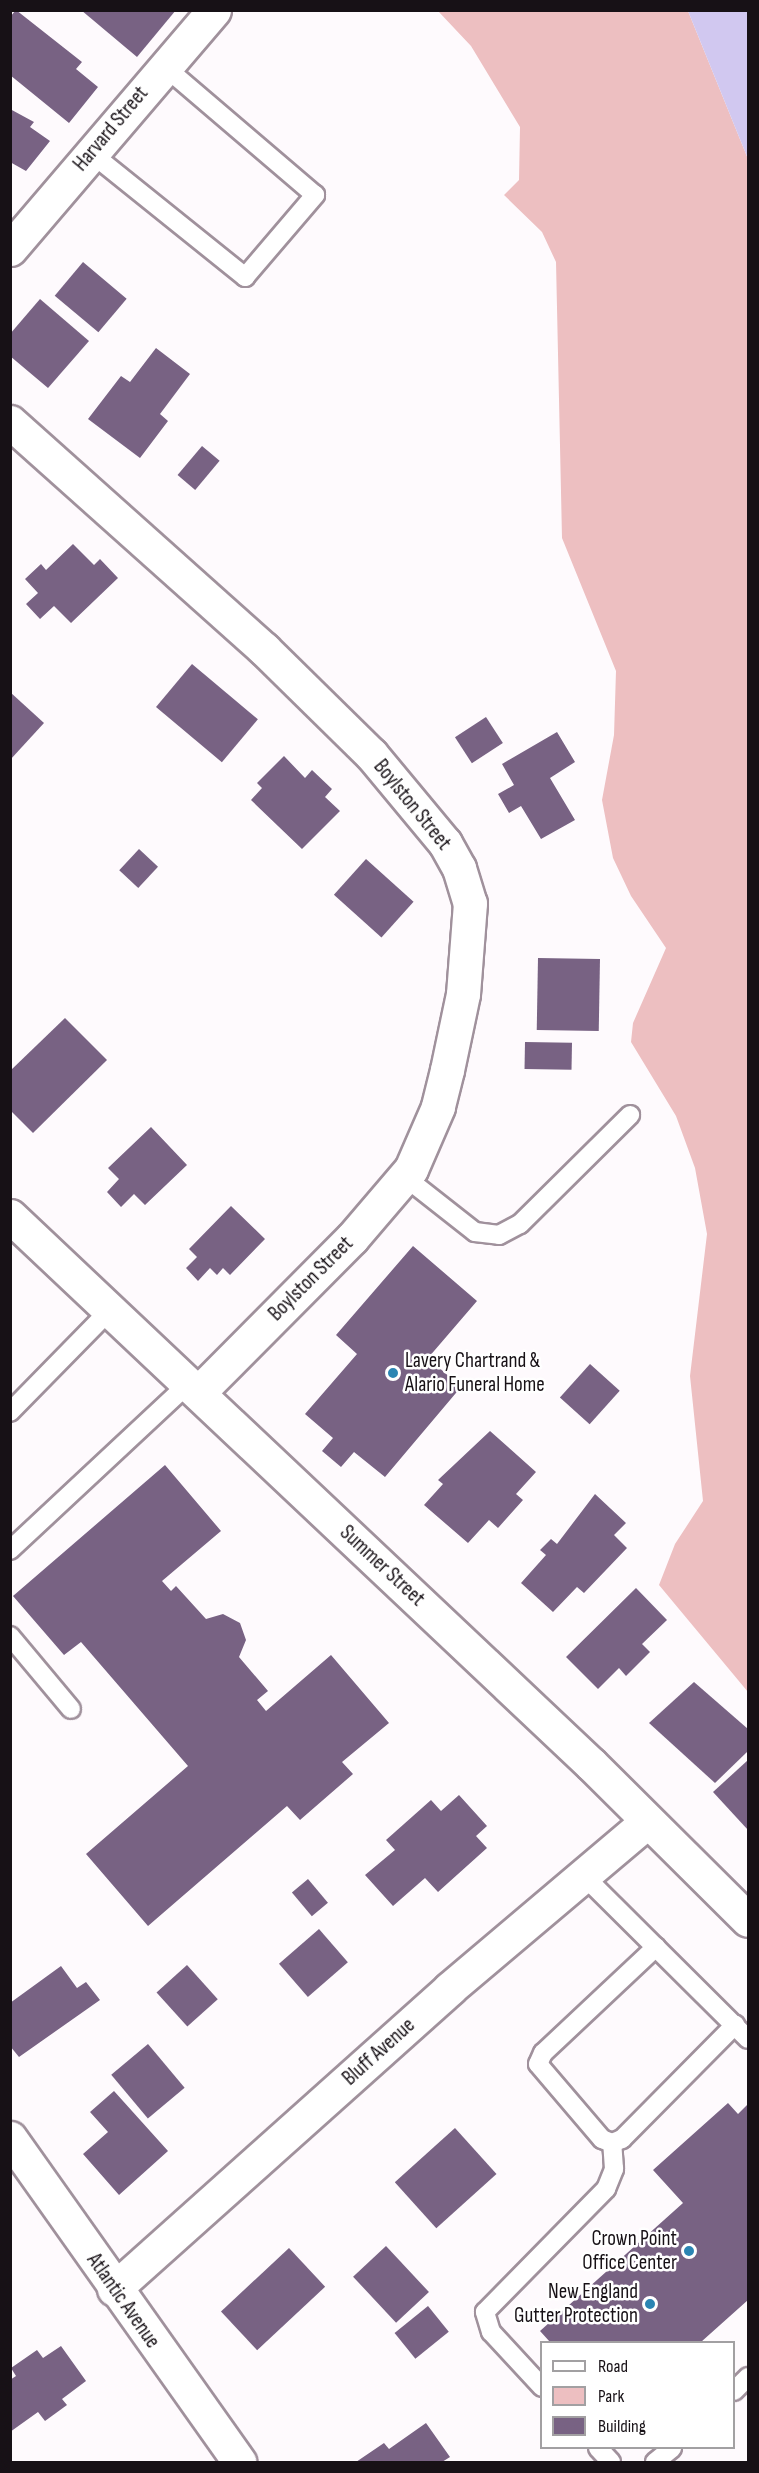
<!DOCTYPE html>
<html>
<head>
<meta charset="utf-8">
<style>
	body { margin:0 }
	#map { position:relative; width:759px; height:2473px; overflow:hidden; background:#fefafd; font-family:"Sofia Sans Condensed",sans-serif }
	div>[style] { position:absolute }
	.green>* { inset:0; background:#edbfc1 }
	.water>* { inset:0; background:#d1c8f0 }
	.building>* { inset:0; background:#786283; transform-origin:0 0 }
	.roads { filter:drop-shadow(2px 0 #a0919c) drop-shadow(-2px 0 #a0919c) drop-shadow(0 2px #a0919c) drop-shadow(0 -2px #a0919c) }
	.service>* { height:18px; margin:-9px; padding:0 9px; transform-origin:9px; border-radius:9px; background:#fff }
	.minor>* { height:33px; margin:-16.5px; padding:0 16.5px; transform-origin:16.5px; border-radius:16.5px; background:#fff }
	.tertiary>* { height:33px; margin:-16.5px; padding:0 16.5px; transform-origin:16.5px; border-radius:16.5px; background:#fff }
	.secondary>* { height:33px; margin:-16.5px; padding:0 16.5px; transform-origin:16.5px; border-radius:16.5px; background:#fff }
	.dots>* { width:16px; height:16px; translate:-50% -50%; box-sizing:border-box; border:3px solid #fff; border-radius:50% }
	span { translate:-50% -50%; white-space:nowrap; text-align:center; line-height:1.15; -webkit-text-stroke:5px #fff; paint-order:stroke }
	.street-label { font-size:21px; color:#171116 }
	.poi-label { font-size:21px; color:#171116 }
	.left { translate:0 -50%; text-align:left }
	.right { translate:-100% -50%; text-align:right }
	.frame { position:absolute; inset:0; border:12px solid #171116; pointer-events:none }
	.legend { position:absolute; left:540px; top:2341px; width:195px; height:108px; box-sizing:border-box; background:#fff; border:2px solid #a2a0a2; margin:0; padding:8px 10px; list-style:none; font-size:18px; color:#171116 }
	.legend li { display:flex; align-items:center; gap:12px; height:30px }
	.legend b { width:30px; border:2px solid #a2a0a2 }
</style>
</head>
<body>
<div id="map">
	<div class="green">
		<i style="clip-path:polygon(438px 11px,688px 11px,748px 159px,748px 1692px,659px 1585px,675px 1544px,703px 1501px,690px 1376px,707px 1234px,695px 1168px,676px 1116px,631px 1042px,633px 1023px,666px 948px,631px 896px,613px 858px,602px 800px,614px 735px,616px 671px,562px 538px,556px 262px,542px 232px,504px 195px,519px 180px,520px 127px,471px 46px)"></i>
	</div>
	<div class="water">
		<i style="clip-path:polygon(688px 11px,748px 11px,748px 159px)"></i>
	</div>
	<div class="building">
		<i style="clip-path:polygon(16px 10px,82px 62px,76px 69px,98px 87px,69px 123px,10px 75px,10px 17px)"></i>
		<i style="clip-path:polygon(81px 10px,176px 10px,137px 57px)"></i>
		<i style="clip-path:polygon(10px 109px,34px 122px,30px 127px,50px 141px,26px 171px,10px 162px)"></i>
		<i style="left:83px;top:262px;width:57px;height:44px;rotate:40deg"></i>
		<i style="clip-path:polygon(40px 299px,89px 341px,48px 388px,10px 356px,10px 334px)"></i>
		<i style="clip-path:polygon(156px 348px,190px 374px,160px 414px,168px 421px,140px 458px,88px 419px,121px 376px,130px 382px)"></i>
		<i style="left:202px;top:446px;width:23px;height:38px;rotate:40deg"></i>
		<i style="clip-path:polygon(73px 544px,94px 565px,100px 559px,118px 578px,71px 623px,54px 606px,40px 619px,26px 604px,38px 593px,25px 579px,41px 564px,46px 570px)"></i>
		<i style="left:192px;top:664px;width:86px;height:56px;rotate:40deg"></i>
		<i style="clip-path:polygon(10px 692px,44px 723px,10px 760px)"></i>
		<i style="left:486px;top:717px;width:31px;height:37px;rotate:57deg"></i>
		<i style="clip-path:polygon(557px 732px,575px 762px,550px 778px,575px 820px,541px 839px,521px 806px,509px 813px,498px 794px,514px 785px,502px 764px)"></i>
		<i style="clip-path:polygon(284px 756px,305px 778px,312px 770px,332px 789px,325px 797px,340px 811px,302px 849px,251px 800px,262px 788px,257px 783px)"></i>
		<i style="left:139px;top:849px;width:26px;height:29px;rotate:43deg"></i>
		<i style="left:366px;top:859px;width:64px;height:48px;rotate:42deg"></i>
		<i style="left:538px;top:958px;width:62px;height:72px;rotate:1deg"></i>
		<i style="clip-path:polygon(65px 1018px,107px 1060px,33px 1133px,10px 1110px,10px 1071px)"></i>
		<i style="left:525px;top:1042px;width:47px;height:27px;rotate:1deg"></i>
		<i style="clip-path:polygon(151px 1127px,187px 1165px,145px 1205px,134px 1194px,121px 1207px,107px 1192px,119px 1179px,108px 1168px)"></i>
		<i style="clip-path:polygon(231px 1206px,265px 1239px,230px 1275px,223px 1268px,217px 1275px,210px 1268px,198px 1281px,186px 1268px,197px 1257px,189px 1249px)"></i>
		<i style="clip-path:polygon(413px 1246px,477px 1301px,428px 1358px,461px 1387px,385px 1477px,354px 1452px,341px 1467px,322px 1451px,333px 1438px,305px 1414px,357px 1354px,336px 1335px)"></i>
		<i style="left:590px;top:1364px;width:40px;height:45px;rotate:42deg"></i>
		<i style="clip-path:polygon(490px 1431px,536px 1472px,516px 1494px,523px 1500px,498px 1528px,489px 1520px,468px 1543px,424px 1505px,443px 1484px,438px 1480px)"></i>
		<i style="clip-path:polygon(165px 1465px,221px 1531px,162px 1581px,171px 1591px,176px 1586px,206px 1619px,223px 1614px,240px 1623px,246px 1640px,239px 1657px,268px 1691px,257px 1700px,266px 1711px,331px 1655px,389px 1723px,342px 1762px,353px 1774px,300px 1820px,287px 1806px,148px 1926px,86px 1854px,188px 1766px,81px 1642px,64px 1655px,13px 1596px)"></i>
		<i style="clip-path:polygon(595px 1494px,626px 1523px,614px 1535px,627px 1548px,584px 1593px,577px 1587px,553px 1612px,521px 1583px,546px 1555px,540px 1550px,551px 1539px,557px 1544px)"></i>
		<i style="clip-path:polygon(636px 1588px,667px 1620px,642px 1644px,650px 1652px,626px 1676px,619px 1668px,598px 1689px,566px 1657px)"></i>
		<i style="clip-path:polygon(694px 1682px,748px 1729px,748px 1751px,715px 1783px,649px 1723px)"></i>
		<i style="clip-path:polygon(748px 1760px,748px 1830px,713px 1792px)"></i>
		<i style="clip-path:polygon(459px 1795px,487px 1826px,476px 1836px,487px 1848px,438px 1892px,425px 1878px,393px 1906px,365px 1875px,395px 1850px,386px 1840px,431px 1800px,441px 1811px)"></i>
		<i style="left:308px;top:1879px;width:31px;height:21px;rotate:50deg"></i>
		<i style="left:319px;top:1929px;width:44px;height:53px;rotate:49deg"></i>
		<i style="left:187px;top:1965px;width:46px;height:41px;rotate:48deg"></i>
		<i style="clip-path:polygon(61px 1966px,77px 1988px,86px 1982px,100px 2000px,19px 2057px,10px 2046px,10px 2003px)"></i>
		<i style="left:148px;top:2044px;width:57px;height:48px;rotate:50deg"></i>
		<i style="clip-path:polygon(114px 2091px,168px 2151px,119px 2195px,83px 2154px,108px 2132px,90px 2112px)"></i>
		<i style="clip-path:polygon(728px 2103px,738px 2114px,748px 2104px,748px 2300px,701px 2342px,550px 2342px,540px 2331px,683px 2203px,653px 2170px)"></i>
		<i style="left:455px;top:2128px;width:62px;height:81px;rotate:48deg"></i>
		<i style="left:386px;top:2246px;width:63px;height:45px;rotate:47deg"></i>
		<i style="left:289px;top:2248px;width:53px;height:93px;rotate:47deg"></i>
		<i style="left:428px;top:2306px;width:33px;height:43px;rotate:51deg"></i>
		<i style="clip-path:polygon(61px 2346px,86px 2381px,62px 2399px,67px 2405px,45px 2421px,38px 2412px,10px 2432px,10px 2380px,16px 2376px,11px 2368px,37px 2350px,43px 2358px)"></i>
		<i style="clip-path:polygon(426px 2423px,450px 2457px,442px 2462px,356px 2462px,384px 2443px,389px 2449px)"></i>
	</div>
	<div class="roads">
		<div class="service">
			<i style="left:91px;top:153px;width:198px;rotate:38.8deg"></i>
			<i style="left:245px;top:277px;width:108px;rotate:-49.5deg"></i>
			<i style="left:315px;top:195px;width:199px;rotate:-139.5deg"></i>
			<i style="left:405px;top:1177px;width:89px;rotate:38.2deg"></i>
			<i style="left:475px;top:1232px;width:24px;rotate:7deg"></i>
			<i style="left:499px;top:1235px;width:24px;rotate:-28deg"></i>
			<i style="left:520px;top:1224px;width:155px;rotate:-44.7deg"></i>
			<i style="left:10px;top:1412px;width:143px;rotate:-45.6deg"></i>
			<i style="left:10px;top:1550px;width:245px;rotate:-43deg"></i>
			<i style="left:10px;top:1636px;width:95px;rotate:50.1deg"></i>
			<i style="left:584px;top:1876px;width:231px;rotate:44.8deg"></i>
			<i style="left:656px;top:1947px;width:155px;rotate:136.8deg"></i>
			<i style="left:543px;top:2053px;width:12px;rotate:114deg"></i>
			<i style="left:538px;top:2064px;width:99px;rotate:49.5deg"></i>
			<i style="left:602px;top:2139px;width:11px;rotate:22deg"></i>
			<i style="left:612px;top:2143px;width:11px;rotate:-22deg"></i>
			<i style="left:622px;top:2139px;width:161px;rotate:-45.3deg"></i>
			<i style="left:542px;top:2387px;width:75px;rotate:-132.8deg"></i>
			<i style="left:491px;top:2332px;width:21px;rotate:-107deg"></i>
			<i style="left:485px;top:2312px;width:173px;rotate:-45.5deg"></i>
			<i style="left:606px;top:2189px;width:22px;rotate:-68deg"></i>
			<i style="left:614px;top:2169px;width:26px;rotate:-94deg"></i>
			<i style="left:734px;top:2391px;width:20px;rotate:-45deg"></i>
			<i style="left:598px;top:2448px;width:19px;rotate:47deg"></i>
			<i style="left:655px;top:2462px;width:22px;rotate:-39deg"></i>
		</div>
		<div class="minor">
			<i style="left:10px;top:422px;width:341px;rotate:41.8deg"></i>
			<i style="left:264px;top:649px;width:150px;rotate:44.5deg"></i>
			<i style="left:371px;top:754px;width:116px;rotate:50.3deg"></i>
			<i style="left:445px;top:843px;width:29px;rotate:61deg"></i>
			<i style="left:459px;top:868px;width:37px;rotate:73deg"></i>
			<i style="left:470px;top:903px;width:91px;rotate:94.4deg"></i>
			<i style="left:463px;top:994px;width:78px;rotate:101.9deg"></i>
			<i style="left:447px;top:1070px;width:38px;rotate:104deg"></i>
			<i style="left:438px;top:1107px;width:68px;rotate:113.5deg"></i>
			<i style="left:411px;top:1169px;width:91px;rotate:130.5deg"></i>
			<i style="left:352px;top:1238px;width:217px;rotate:134.8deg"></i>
			<i style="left:10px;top:2138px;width:397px;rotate:54.7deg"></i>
			<i style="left:114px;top:2289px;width:450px;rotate:-41.8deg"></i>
			<i style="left:449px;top:1989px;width:260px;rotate:-40.2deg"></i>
		</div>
		<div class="tertiary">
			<i style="left:10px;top:249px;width:314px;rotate:-49.5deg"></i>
		</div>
		<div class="secondary">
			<i style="left:10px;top:1216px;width:799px;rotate:43.33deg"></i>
			<i style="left:591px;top:1764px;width:221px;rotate:44.8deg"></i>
		</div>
	</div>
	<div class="dots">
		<i style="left:393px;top:1373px;background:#2b85b3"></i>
		<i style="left:689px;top:2251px;background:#2b85b3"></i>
		<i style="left:650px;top:2304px;background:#2b85b3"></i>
	</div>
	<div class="street-label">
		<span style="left:111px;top:129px;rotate:-50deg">Harvard Street</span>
		<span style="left:412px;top:805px;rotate:51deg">Boylston Street</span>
		<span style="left:311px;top:1279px;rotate:-45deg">Boylston Street</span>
		<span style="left:382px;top:1566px;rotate:43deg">Summer Street</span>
		<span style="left:379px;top:2052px;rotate:-42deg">Bluff Avenue</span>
		<span style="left:123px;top:2301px;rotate:55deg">Atlantic Avenue</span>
	</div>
	<div class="poi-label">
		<span class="left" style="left:405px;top:1373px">Lavery Chartrand &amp;<br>Alario Funeral Home</span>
		<span class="right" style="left:677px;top:2251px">Crown Point<br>Office Center</span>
		<span class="right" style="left:638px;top:2304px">New England<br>Gutter Protection</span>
	</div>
	<div class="frame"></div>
	<ul class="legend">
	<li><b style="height:8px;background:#fff"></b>Road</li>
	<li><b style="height:16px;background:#edbfc1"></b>Park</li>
	<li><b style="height:16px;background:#786283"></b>Building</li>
	</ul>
</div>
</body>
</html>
